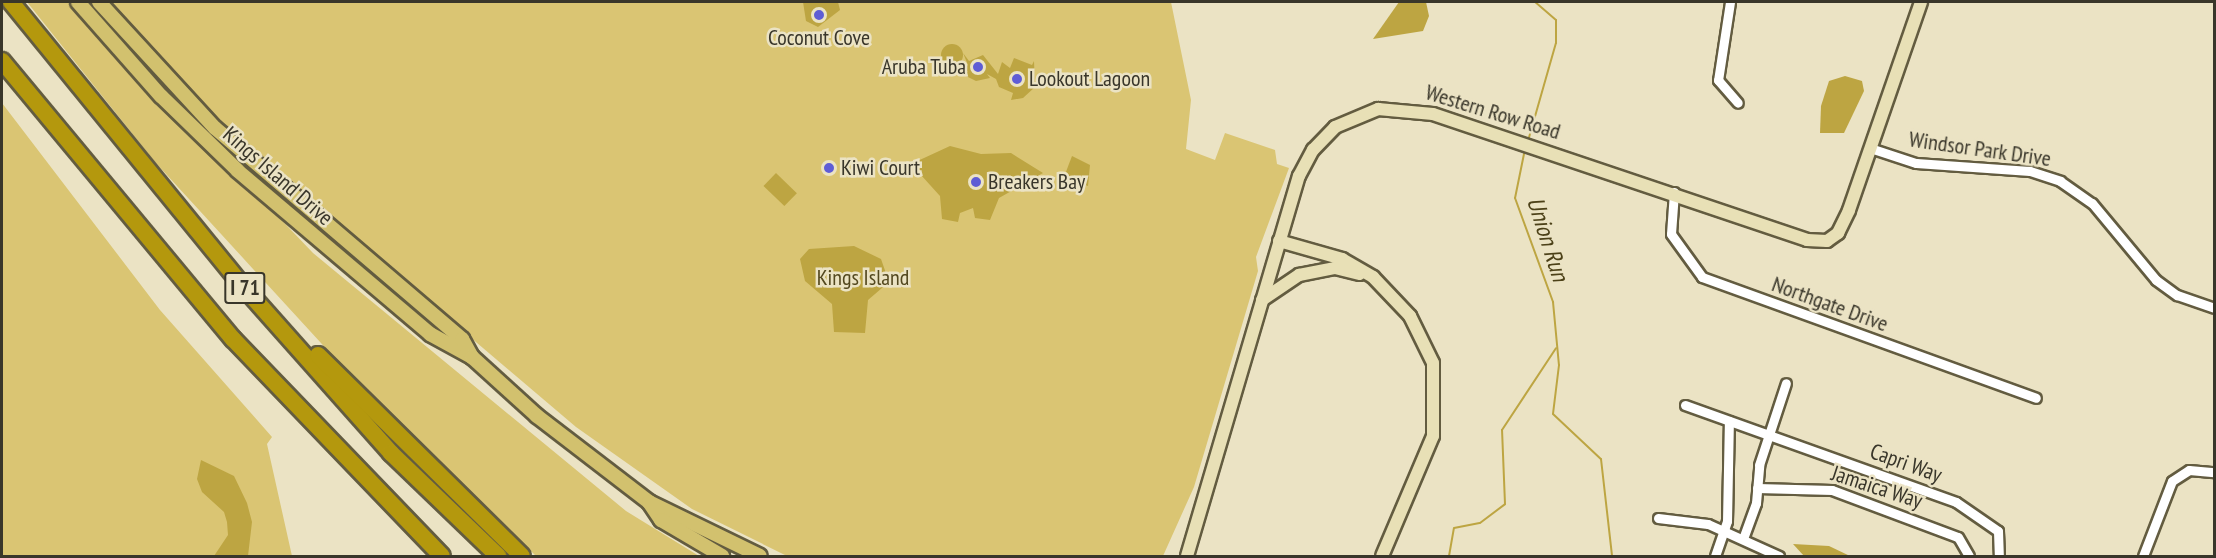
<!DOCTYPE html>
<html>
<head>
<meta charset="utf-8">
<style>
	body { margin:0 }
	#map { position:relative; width:2216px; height:558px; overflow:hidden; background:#ebe3c4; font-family:"PT Sans Narrow",sans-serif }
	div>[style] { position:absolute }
	.green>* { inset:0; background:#dac573 }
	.water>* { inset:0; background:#bda542; transform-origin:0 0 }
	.round { border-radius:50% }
	.stream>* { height:2px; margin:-1px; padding:0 1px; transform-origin:1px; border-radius:1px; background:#bda542 }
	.roads { filter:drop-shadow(2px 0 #635c40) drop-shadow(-2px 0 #635c40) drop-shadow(0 2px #635c40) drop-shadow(0 -2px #635c40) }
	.street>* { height:9px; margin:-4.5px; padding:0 4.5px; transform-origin:4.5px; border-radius:4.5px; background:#fff }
	.secondary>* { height:12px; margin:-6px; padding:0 6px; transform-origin:6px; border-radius:6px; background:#e8e0b6 }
	.primary>* { height:14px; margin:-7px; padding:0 7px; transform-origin:7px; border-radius:7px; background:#d2c16e }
	.highway>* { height:16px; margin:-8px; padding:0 8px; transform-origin:8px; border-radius:8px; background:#b4980d }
	.dots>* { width:16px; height:16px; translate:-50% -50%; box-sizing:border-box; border:3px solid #ebe3c4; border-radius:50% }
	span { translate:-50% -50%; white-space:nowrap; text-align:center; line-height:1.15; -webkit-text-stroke:5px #ebe3c4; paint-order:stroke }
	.shield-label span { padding:2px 4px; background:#ebe3c4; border:2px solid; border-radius:4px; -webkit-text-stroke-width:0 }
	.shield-label { font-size:21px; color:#39362a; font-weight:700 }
	.poi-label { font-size:22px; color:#39362a }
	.right { translate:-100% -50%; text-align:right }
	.left { translate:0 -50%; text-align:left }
	.street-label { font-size:22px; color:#39362a }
	.park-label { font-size:22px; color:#53481f }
	.water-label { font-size:24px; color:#4c4118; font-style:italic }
	.frame { position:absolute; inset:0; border:3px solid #39362a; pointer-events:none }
</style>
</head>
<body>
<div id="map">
	<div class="green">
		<i style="clip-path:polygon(27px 2px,73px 2px,313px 253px,626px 511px,699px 556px,536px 556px,354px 379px,155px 162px)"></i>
		<i style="clip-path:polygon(107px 2px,1171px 2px,1191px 100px,1186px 149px,1215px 160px,1225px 133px,1275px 150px,1277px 164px,1289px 168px,1256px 257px,1258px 271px,1194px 487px,1163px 556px,787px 556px,692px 509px,576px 427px,229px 132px)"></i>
		<i style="clip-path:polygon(2px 103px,160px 310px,272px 437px,267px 444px,292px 556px,2px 556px)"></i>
	</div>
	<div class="water">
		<i style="clip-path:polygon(838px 2px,840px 10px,818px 27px,806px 21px,803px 2px)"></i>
		<i style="clip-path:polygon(1399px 2px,1426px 2px,1429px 16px,1423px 31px,1373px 39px)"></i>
		<i class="round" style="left:941px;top:44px;width:22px;height:22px"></i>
		<i style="clip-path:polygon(963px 53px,969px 61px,983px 55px,998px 74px,1002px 62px,1010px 68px,1014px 58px,1032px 65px,1034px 61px,1035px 87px,1023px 98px,1011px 100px,1013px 93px,999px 87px,996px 79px,987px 74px,990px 78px,976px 81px,964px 75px,968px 71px,958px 73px,968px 65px)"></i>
		<i style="clip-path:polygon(1845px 76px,1862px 81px,1864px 91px,1844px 133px,1820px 133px,1821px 106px,1829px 81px)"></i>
		<i style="clip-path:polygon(950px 146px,981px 154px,1011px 153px,1043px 173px,999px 198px,990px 220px,975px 218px,973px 208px,960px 213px,958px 222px,942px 219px,940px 196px,911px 164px)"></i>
		<i style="clip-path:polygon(1072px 156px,1090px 165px,1088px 186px,1064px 177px)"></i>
		<i style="left:776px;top:173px;width:29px;height:18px;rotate:44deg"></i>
		<i style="clip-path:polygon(854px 246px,881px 259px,889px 282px,868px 300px,865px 333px,834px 332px,832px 304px,805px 281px,800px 259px,809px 249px)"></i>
		<i style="clip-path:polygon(201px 460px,234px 476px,247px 503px,252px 522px,248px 556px,214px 556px,228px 535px,227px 522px,224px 512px,202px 492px,197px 479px)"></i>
		<i style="clip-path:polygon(1793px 544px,1829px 546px,1850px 556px,1804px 556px)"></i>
	</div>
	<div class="stream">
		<i style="left:1528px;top:141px;width:102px;rotate:-74.1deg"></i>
		<i style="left:1556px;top:43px;width:23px;rotate:-90deg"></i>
		<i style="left:1556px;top:20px;width:28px;rotate:-139deg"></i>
		<i style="left:1525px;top:149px;width:50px;rotate:101.5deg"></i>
		<i style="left:1515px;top:198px;width:111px;rotate:69.9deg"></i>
		<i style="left:1553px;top:302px;width:63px;rotate:84.6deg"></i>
		<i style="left:1559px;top:365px;width:49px;rotate:97deg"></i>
		<i style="left:1553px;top:414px;width:66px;rotate:43.2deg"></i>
		<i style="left:1601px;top:459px;width:98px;rotate:83.5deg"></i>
		<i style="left:1449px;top:556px;width:28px;rotate:-80deg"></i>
		<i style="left:1454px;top:528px;width:26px;rotate:-11deg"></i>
		<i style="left:1480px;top:523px;width:31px;rotate:-37deg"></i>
		<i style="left:1505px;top:504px;width:74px;rotate:-92.3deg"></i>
		<i style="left:1502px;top:430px;width:98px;rotate:-56.6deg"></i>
	</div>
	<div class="roads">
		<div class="street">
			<i style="left:1730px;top:2px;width:79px;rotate:98.7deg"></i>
			<i style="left:1718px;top:80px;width:30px;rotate:49deg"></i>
			<i style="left:1870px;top:148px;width:48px;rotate:18.1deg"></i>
			<i style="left:1916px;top:163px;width:114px;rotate:4deg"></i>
			<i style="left:2030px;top:171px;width:32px;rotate:18deg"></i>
			<i style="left:2060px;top:181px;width:39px;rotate:35deg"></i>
			<i style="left:2092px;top:203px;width:100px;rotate:50.3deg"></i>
			<i style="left:2156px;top:280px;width:26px;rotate:36deg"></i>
			<i style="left:2177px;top:295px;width:39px;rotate:19deg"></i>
			<i style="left:1674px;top:192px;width:42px;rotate:94.1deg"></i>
			<i style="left:1671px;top:234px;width:53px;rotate:54.2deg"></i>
			<i style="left:1702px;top:277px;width:355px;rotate:19.9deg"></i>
			<i style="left:1685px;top:405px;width:288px;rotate:19.7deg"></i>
			<i style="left:1956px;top:502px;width:51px;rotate:34.6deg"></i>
			<i style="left:1998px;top:531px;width:25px;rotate:88deg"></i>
			<i style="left:1757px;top:488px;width:75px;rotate:1.5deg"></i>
			<i style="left:1832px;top:490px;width:134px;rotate:20.5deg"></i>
			<i style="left:1958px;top:537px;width:22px;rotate:60deg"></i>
			<i style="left:1658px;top:518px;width:50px;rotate:6.8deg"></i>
			<i style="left:1708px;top:524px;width:78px;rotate:24.3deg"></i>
			<i style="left:1744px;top:536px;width:35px;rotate:-70deg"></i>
			<i style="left:1756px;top:503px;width:38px;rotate:-85deg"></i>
			<i style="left:1759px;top:465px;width:86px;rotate:-71.8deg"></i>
			<i style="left:1715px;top:556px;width:37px;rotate:-71deg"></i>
			<i style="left:1727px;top:521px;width:100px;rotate:-88.9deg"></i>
			<i style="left:2143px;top:556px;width:80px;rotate:-68.9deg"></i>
			<i style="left:2172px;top:481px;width:20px;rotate:-33deg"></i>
			<i style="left:2189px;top:470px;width:25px;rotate:5deg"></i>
		</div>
		<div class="secondary">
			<i style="left:1279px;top:241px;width:66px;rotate:15.9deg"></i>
			<i style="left:1342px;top:259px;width:36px;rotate:30deg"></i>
			<i style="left:1373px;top:277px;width:54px;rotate:46.5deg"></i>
			<i style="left:1410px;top:316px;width:52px;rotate:63.9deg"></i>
			<i style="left:1433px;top:363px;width:73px;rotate:90deg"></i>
			<i style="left:1433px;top:436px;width:130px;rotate:113deg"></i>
			<i style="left:1262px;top:300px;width:45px;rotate:-34deg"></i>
			<i style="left:1299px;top:275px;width:37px;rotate:-11deg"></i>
			<i style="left:1335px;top:268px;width:25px;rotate:14deg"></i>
			<i style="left:1187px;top:556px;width:396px;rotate:-73.6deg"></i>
			<i style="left:1299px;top:176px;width:30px;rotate:-62deg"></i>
			<i style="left:1313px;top:150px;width:32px;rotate:-46deg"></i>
			<i style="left:1335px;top:127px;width:47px;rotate:-22.7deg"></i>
			<i style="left:1378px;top:109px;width:55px;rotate:5.2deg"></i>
			<i style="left:1433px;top:114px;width:395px;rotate:18.6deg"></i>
			<i style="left:1807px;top:240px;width:20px;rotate:3deg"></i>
			<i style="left:1827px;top:241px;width:14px;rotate:-36deg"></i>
			<i style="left:1838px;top:233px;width:25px;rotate:-64deg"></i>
			<i style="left:1849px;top:210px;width:220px;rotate:-70.9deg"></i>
		</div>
		<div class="primary">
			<i style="left:78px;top:2px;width:125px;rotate:48.6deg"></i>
			<i style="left:161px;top:96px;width:107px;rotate:44.2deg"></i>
			<i style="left:238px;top:171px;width:252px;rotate:40.3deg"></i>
			<i style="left:430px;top:334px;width:48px;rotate:28.7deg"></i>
			<i style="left:99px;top:2px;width:171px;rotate:47.4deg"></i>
			<i style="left:215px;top:128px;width:325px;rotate:40.5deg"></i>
			<i style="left:462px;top:339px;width:21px;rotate:61deg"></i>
			<i style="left:472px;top:357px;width:88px;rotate:42.2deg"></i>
			<i style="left:537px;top:416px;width:141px;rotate:37.5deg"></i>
			<i style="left:649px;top:502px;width:123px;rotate:25.9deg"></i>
			<i style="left:649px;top:502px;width:22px;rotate:56deg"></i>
			<i style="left:661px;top:520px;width:71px;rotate:30.5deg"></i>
		</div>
		<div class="highway">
			<i style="left:11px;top:2px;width:364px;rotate:50.8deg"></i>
			<i style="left:241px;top:284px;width:226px;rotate:48.4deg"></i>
			<i style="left:391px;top:453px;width:149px;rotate:43.9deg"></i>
			<i style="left:2px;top:61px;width:361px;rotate:50.3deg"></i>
			<i style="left:233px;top:339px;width:301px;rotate:46.1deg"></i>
			<i style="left:318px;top:355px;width:286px;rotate:44.6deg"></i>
		</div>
	</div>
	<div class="dots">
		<i style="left:819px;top:15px;background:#5f5dd5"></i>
		<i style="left:978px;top:67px;background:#5f5dd5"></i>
		<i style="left:1017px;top:79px;background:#5f5dd5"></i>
		<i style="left:829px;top:168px;background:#5f5dd5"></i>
		<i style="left:976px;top:182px;background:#5f5dd5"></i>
	</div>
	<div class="shield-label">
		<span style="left:245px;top:288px">I 71</span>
	</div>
	<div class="poi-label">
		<span style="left:819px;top:38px">Coconut Cove</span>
		<span class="right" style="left:966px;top:67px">Aruba Tuba</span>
		<span class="left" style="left:1029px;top:79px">Lookout Lagoon</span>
		<span class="left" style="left:841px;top:168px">Kiwi Court</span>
		<span class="left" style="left:988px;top:182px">Breakers Bay</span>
	</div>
	<div class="street-label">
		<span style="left:1493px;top:112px;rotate:17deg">Western Row Road</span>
		<span style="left:1980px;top:149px;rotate:8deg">Windsor Park Drive</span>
		<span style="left:278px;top:176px;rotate:41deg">Kings Island Drive</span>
		<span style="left:1830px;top:304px;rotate:20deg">Northgate Drive</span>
		<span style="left:1906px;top:463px;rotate:20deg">Capri Way</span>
		<span style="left:1877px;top:487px;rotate:18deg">Jamaica Way</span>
	</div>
	<div class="park-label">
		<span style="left:863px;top:278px">Kings Island</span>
	</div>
	<div class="water-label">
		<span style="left:1548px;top:239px;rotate:72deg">Union Run</span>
	</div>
	<div class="frame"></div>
</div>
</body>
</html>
